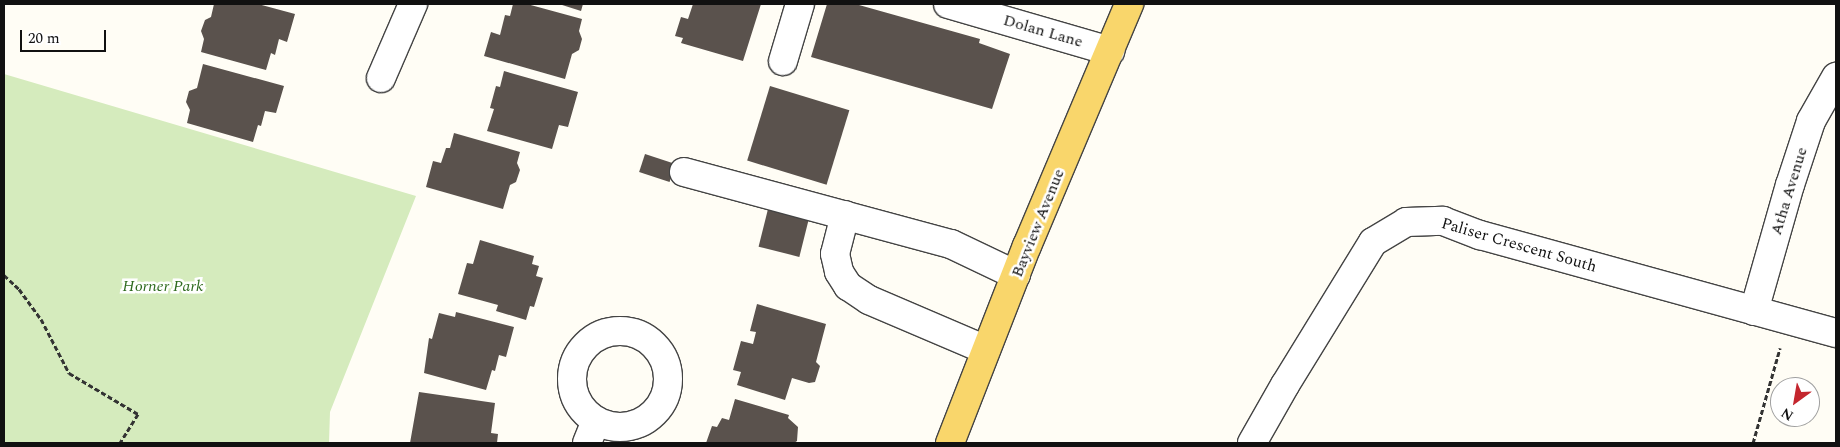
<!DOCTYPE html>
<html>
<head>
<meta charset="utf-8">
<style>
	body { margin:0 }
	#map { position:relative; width:1840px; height:447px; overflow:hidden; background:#fffdf5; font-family:Spectral,serif }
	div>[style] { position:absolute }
	.green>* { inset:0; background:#d5ebbd }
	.building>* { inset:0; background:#5a524d; transform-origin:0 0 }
	.path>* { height:3px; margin-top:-1.5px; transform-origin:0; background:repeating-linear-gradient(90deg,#333 0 5px,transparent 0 7.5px) }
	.roads { filter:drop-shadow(1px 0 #444) drop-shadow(-1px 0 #444) drop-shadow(0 1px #444) drop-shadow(0 -1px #444) }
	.minor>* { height:28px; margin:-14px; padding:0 14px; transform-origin:14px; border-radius:14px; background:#fff }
	.minor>.ring { margin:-14px; padding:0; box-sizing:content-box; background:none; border:28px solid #fff; border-radius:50% }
	.major>* { height:28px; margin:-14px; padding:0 14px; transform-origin:14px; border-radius:14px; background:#f9d66b }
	span { translate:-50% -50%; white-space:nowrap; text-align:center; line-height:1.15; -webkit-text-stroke:5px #fff; paint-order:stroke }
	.street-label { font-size:16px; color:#111 }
	.park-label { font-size:16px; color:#2f6b1f; font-style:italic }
	.frame { position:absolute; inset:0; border:5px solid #111; pointer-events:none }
	.north { position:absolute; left:1770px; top:377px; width:50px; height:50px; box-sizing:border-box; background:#fff; border:1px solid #a0a0a0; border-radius:50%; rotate:212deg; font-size:14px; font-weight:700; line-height:20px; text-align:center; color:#111 }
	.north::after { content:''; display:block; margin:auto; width:18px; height:22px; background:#c4262e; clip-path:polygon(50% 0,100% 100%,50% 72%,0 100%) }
	.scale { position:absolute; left:20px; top:30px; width:86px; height:22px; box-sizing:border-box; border:2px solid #111; border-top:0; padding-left:6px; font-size:15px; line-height:18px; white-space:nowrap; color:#111; -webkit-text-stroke:4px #fff; paint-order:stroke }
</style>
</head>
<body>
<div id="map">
	<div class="green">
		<i style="clip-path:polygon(4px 74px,416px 196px,330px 412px,329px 443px,4px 443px)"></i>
	</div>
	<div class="building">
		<i style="clip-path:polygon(214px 4px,258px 4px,295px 14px,287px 42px,279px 39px,275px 55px,271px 53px,266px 70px,201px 52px,204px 39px,201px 31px,205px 20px,211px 17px)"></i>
		<i style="clip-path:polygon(513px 4px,527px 4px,582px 19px,579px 31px,582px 39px,579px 50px,572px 54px,565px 79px,484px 56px,491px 32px,500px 35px,505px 15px,510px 16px)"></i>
		<i style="clip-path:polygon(559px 4px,583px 4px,581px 11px)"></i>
		<i style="clip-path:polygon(693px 4px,761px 4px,743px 61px,681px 43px,683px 38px,675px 36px,681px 17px,688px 19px)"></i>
		<i style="clip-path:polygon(827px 4px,859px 5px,980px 39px,979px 43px,1010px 54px,992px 109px,811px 57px)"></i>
		<i style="clip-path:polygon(203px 64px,284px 86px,276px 113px,265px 111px,261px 126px,258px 125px,253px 142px,187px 123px,190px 110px,186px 102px,189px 91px,197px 88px)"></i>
		<i style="clip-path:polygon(504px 71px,578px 92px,568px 127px,559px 125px,552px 149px,487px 131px,494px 109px,490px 108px,496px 86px,500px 87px)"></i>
		<i style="left:770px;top:86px;width:83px;height:78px;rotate:17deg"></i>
		<i style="clip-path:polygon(454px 133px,520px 152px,517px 163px,520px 170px,516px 182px,510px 185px,503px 209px,426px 187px,433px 161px,441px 163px,446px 148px,450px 148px)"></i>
		<i style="left:645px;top:154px;width:32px;height:19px;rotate:18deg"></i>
		<i style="left:769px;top:205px;width:42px;height:43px;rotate:14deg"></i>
		<i style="clip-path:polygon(480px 240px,534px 256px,532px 264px,539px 266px,536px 276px,543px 278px,534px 307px,530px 306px,526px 320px,496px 311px,498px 305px,458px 294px,467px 263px,473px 264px)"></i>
		<i style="clip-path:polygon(757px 304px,826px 324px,816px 362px,820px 366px,815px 382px,809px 383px,792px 378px,785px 400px,737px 385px,741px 372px,733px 370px,741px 341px,753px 344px,756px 332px,750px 331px)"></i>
		<i style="clip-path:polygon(456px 312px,514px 327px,506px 357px,499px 355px,495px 371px,492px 370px,486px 390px,424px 373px,429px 338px,432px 339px,439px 313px,455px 317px)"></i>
		<i style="clip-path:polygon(419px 392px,495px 403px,491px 433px,498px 434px,497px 443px,410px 443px)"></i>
		<i style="clip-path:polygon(735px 399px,789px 415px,788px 418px,798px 427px,797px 441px,794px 443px,706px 443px,712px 426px,717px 427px,722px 418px,729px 420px)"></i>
	</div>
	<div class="path">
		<i style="left:4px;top:275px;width:21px;rotate:43deg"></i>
		<i style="left:19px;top:289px;width:37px;rotate:54deg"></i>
		<i style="left:41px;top:319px;width:61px;rotate:62.6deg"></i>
		<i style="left:69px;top:373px;width:80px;rotate:30.7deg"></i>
		<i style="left:138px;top:414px;width:34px;rotate:122deg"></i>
		<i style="left:1753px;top:443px;width:99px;rotate:-74.1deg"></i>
	</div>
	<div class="roads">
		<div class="minor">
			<i style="left:948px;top:4px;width:169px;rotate:16.2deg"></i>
			<i style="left:783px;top:61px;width:59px;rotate:-73.4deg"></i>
			<i style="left:381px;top:78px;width:81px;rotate:-66.6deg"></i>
			<i style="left:684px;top:172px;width:277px;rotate:15.1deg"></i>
			<i style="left:951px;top:244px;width:72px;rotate:25.5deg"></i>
			<i style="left:845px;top:215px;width:40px;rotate:104.4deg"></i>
			<i style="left:835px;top:254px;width:18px;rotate:77deg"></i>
			<i style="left:839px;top:272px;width:17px;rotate:57deg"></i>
			<i style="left:848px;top:286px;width:25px;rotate:34deg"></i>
			<i style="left:869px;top:300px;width:127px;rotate:23.1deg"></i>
			<i style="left:1754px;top:311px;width:131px;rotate:-74.1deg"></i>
			<i style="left:1790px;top:185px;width:67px;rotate:-71.8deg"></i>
			<i style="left:1811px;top:121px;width:51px;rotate:-60.4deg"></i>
			<i class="ring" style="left:572px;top:331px;width:68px;height:68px"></i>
			<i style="left:587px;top:443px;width:24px;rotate:-68deg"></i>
			<i style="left:1252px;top:443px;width:67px;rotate:-60.4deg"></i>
			<i style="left:1285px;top:385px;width:168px;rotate:-58.4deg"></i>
			<i style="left:1373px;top:242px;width:39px;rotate:-31deg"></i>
			<i style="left:1406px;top:222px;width:37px;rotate:-2deg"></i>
			<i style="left:1443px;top:221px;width:40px;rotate:21deg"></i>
			<i style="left:1480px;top:235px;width:369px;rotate:15.4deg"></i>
		</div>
		<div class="major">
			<i style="left:950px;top:443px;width:212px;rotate:-68.7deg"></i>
			<i style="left:1027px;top:246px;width:263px;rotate:-67.1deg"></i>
		</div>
	</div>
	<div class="street-label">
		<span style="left:1043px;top:31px;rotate:16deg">Dolan Lane</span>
		<span style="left:1789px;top:191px;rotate:-73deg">Atha Avenue</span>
		<span style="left:1038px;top:223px;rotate:-68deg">Bayview Avenue</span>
		<span style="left:1519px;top:245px;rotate:16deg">Paliser Crescent South</span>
	</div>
	<div class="park-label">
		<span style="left:163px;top:286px">Horner Park</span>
	</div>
	<div class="frame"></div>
	<div class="north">N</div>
	<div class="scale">20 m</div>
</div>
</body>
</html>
